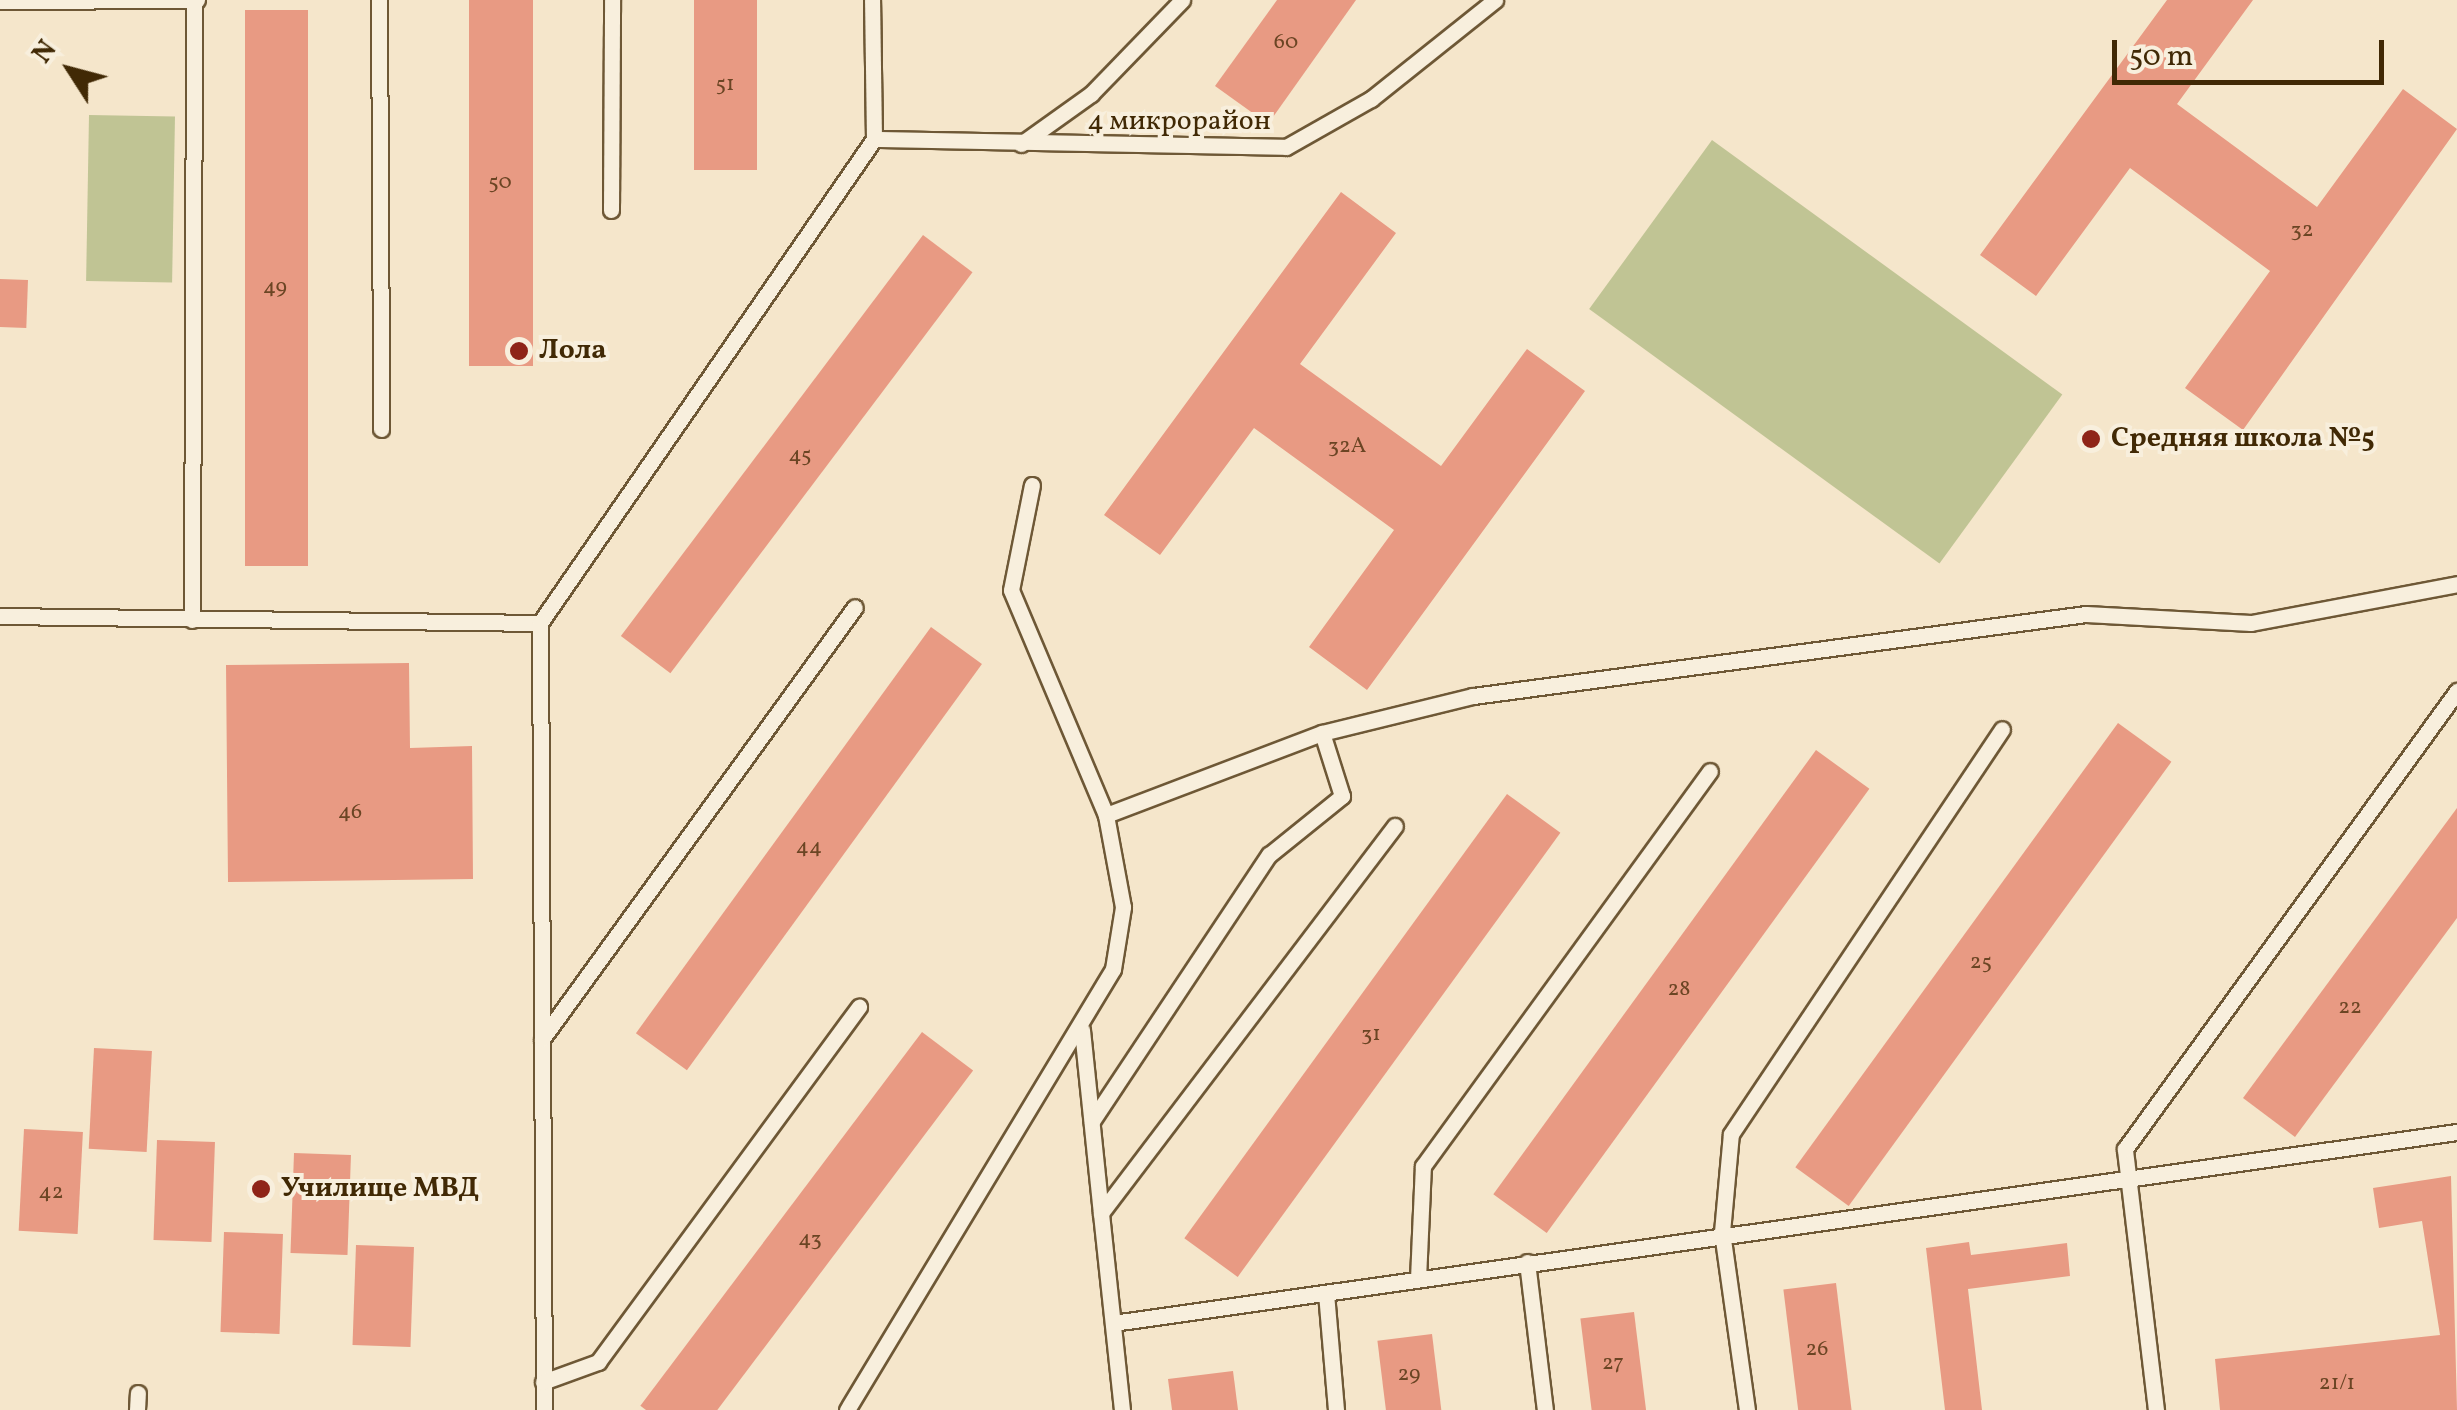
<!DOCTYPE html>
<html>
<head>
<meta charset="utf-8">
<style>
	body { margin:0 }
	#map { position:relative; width:2457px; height:1410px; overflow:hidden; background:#f5e6cb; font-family:Vollkorn,serif }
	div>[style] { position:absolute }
	.green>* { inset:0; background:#c0c494; transform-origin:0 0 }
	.building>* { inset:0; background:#e89a83; transform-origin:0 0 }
	.roads { filter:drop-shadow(2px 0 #6e5836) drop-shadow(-2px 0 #6e5836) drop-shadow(0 2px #6e5836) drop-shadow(0 -2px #6e5836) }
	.lane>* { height:15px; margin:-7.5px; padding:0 7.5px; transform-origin:7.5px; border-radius:7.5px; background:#f8efdd }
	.dots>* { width:28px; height:28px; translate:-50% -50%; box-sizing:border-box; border:5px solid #f8efdd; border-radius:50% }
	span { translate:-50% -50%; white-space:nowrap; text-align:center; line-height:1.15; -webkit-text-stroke:8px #f8efdd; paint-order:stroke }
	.number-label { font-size:22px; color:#6b4524 }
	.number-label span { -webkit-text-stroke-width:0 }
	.street-label { font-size:28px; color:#412905 }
	.poi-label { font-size:28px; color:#412905; font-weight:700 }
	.left { translate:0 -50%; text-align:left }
	.north { position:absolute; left:20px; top:20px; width:100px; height:100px; -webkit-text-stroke:8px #f8efdd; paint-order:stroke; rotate:306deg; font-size:28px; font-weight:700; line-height:40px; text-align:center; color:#412905 }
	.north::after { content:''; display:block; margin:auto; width:35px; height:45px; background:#412905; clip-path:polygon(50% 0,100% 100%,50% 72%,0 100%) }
	.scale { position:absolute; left:2112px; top:40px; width:272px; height:45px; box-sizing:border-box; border:5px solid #412905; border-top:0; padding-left:12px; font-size:30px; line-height:35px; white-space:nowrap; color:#412905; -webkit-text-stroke:8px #f8efdd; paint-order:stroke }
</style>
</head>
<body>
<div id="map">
	<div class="green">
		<i style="left:89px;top:115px;width:86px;height:166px;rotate:1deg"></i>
		<i style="left:1712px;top:140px;width:433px;height:209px;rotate:36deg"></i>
	</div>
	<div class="building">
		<i style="left:469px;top:0;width:64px;height:366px"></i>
		<i style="left:694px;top:0;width:63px;height:170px"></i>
		<i style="clip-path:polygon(1277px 0,1356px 0,1268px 124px,1215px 86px)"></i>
		<i style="clip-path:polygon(2167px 0,2253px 0,2177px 104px,2317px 207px,2403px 89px,2457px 129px,2243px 430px,2185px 388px,2270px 271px,2130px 168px,2036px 296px,1980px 255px)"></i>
		<i style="left:245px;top:10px;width:63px;height:556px"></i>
		<i style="clip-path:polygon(1341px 192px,1396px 233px,1300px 364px,1441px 466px,1527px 349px,1585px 391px,1367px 690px,1309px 647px,1394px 530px,1254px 428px,1160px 555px,1104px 515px)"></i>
		<i style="left:923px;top:235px;width:62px;height:502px;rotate:37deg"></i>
		<i style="left:0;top:279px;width:28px;height:48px;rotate:2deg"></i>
		<i style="left:931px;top:627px;width:63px;height:502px;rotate:36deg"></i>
		<i style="clip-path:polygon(409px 663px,410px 748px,472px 746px,473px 879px,228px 882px,226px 665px)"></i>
		<i style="left:2118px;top:723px;width:66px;height:549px;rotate:36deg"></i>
		<i style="left:1816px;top:750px;width:66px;height:549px;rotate:36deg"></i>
		<i style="left:1507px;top:794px;width:66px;height:549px;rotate:36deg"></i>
		<i style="clip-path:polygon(2457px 808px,2457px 918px,2295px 1137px,2243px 1098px)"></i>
		<i style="left:922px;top:1032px;width:64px;height:468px;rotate:37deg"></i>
		<i style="left:94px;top:1048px;width:58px;height:101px;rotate:3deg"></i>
		<i style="left:24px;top:1129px;width:59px;height:102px;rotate:3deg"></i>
		<i style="left:157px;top:1140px;width:58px;height:100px;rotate:2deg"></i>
		<i style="left:294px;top:1153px;width:57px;height:100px;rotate:2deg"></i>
		<i style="clip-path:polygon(2451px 1176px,2457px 1410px,2220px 1410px,2215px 1359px,2440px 1335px,2422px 1221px,2379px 1228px,2373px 1188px)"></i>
		<i style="left:224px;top:1232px;width:59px;height:100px;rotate:2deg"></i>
		<i style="clip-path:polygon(1969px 1242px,1971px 1255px,2067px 1243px,2070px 1276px,1968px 1289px,1982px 1410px,1945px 1410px,1926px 1248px)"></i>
		<i style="left:356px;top:1245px;width:58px;height:100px;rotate:2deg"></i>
		<i style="left:1836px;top:1283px;width:128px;height:53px;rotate:83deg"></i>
		<i style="left:1634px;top:1312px;width:99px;height:54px;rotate:83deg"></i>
		<i style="left:1432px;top:1334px;width:77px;height:55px;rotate:83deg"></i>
		<i style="clip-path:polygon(1233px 1371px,1238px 1410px,1172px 1410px,1168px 1379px)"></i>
	</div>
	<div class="roads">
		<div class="lane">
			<i style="left:379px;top:0;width:429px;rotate:89.7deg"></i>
			<i style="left:0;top:1px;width:197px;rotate:-0.3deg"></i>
			<i style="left:874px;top:139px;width:412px;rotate:1.1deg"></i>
			<i style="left:1286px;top:147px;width:98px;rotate:-29.5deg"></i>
			<i style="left:1371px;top:99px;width:159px;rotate:-38.6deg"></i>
			<i style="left:1021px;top:144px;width:86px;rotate:-35.5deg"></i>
			<i style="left:1091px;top:94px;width:131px;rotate:-45.9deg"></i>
			<i style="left:611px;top:210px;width:210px;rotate:-89.7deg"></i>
			<i style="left:0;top:616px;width:540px;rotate:0.74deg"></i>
			<i style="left:540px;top:623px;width:588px;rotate:-55.39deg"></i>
			<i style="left:874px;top:139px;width:139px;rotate:-90.8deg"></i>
			<i style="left:192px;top:620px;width:617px;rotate:-89.81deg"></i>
			<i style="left:540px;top:623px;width:787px;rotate:89.71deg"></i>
			<i style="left:1106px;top:815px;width:231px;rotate:-20.8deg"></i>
			<i style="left:1322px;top:733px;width:155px;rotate:-13.8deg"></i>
			<i style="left:1473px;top:696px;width:618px;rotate:-7.62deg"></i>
			<i style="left:2086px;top:614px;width:165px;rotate:3.1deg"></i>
			<i style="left:2251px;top:623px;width:210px;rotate:-10.7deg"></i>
			<i style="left:1082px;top:1030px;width:184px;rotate:84.1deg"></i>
			<i style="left:542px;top:1039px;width:533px;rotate:-54.08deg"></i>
			<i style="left:1092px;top:1121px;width:320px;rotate:-56.4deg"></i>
			<i style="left:1269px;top:855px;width:94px;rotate:-38.9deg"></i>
			<i style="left:1342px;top:796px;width:66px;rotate:-107.6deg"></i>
			<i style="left:1527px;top:1262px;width:149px;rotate:83.1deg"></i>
			<i style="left:1418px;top:1279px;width:113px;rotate:-87.5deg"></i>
			<i style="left:1423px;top:1166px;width:488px;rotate:-54deg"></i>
			<i style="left:1326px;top:1293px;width:117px;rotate:85.1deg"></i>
			<i style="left:1113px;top:1323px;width:1358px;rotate:-8.09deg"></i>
			<i style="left:543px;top:1382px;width:59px;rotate:-20deg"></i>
			<i style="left:598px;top:1362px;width:441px;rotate:-53.7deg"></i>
			<i style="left:137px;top:1410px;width:17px;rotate:-87deg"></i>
			<i style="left:847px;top:1410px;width:515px;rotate:-58.9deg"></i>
			<i style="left:1113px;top:969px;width:63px;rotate:-80.8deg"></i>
			<i style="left:1123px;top:907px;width:94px;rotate:-100.5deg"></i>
			<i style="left:1106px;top:815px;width:244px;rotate:-112.9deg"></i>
			<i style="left:1011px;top:590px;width:107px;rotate:-78.7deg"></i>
			<i style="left:1122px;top:1410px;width:198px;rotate:-96.1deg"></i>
			<i style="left:1101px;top:1213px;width:486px;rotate:-52.8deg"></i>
			<i style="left:1747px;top:1410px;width:180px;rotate:-98deg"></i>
			<i style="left:1722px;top:1232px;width:98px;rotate:-84.8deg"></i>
			<i style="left:1731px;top:1134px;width:487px;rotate:-56.2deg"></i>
			<i style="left:2156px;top:1410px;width:263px;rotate:-96.8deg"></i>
			<i style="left:2125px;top:1149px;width:566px;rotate:-54.06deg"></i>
		</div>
	</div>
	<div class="dots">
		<i style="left:519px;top:351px;background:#8f2418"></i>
		<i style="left:2091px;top:439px;background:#8f2418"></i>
		<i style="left:261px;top:1189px;background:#8f2418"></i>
	</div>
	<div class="number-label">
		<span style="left:1286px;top:43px">60</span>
		<span style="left:725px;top:85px">51</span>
		<span style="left:500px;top:183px">50</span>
		<span style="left:2302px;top:231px">32</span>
		<span style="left:275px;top:288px">49</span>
		<span style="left:1347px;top:447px">32А</span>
		<span style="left:800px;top:456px">45</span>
		<span style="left:350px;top:813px">46</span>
		<span style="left:809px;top:848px">44</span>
		<span style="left:1981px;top:963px">25</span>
		<span style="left:1679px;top:990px">28</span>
		<span style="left:2350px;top:1008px">22</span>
		<span style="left:1371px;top:1035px">31</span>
		<span style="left:51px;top:1193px">42</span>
		<span style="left:810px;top:1240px">43</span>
		<span style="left:1817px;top:1350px">26</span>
		<span style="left:1613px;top:1364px">27</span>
		<span style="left:1409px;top:1375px">29</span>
		<span style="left:2337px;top:1384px">21/1</span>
	</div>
	<div class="street-label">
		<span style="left:1179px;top:122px">4 микрорайон</span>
	</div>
	<div class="poi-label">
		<span class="left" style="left:539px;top:351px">Лола</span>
		<span class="left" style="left:2111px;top:439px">Средняя школа №5</span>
		<span class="left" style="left:281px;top:1189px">Училище МВД</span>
	</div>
	<div class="north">N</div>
	<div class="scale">50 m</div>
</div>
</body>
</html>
